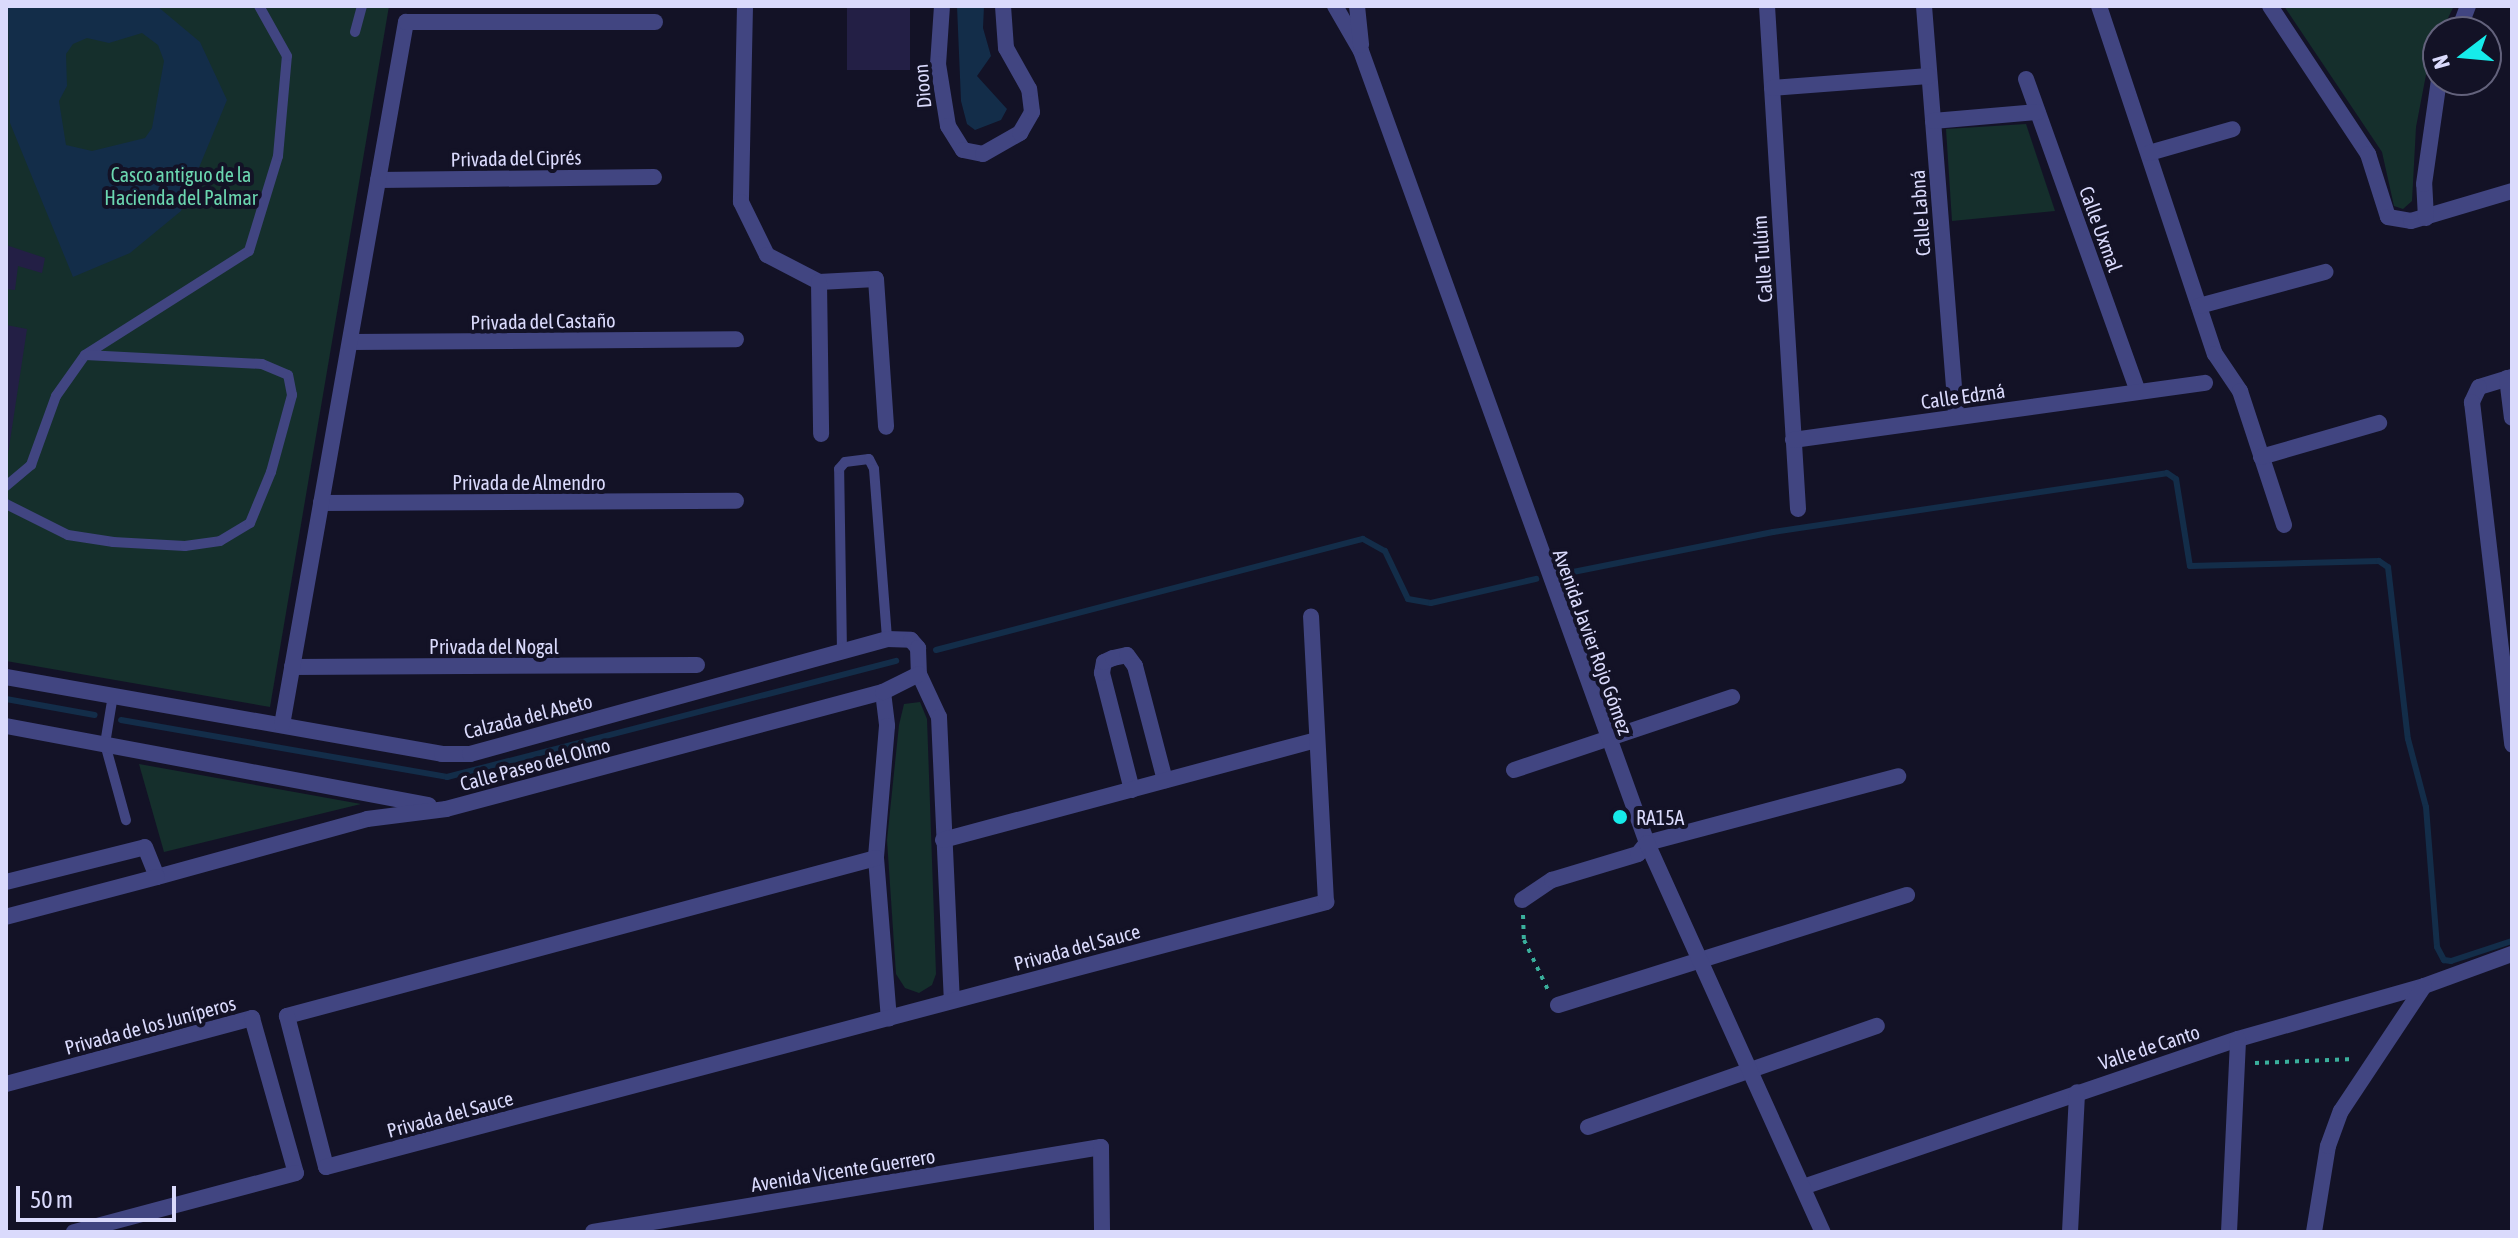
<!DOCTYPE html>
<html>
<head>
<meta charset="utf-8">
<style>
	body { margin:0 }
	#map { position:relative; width:2518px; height:1238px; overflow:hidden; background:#131226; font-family:"Asap Condensed",sans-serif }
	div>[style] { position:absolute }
	.green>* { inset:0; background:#152f2c }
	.water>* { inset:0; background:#132d49 }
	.stream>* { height:6px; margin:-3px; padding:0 3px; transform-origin:3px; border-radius:3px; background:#132d49 }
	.building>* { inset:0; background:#231f45; transform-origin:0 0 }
	.path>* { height:4px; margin-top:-2px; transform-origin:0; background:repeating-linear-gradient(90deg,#3aaf9c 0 4px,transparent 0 10px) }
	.service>* { height:10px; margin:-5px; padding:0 5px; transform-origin:5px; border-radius:5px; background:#414581 }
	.minor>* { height:16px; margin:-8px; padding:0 8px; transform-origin:8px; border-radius:8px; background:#414581 }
	.tertiary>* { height:16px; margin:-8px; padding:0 8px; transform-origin:8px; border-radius:8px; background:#414581 }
	.dots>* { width:22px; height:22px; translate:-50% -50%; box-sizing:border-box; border:4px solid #131226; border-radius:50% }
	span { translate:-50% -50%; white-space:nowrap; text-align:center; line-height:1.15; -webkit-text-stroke:8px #131226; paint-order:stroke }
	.street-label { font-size:20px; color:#dadafc }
	.park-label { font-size:20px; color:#6bd7b0 }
	.poi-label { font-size:20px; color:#dadafc }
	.left { translate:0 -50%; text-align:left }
	.frame { position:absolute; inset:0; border:8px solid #dadafc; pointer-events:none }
	.north { position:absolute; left:2422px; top:16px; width:80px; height:80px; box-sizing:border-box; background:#131226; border:2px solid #63627c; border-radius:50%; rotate:254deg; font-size:22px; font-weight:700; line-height:32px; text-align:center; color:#dadafc }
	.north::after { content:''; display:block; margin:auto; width:28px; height:36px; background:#16ebea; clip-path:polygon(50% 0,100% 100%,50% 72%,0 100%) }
	.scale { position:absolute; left:16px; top:1186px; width:160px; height:36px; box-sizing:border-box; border:4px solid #dadafc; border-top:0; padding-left:10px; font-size:24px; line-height:28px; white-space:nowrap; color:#dadafc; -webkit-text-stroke:6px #131226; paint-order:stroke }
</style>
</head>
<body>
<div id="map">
	<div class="green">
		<i style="clip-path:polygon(6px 6px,389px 6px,270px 707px,6px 661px)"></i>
		<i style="clip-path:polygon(2284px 6px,2454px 6px,2430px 54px,2416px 127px,2412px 201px,2403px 209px,2394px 206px,2382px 152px)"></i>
		<i style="clip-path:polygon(2026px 124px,2055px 211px,1952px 221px,1946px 129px)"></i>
		<i style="clip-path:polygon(920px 702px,927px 719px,936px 974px,932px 985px,919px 993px,905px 988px,896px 974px,887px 840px,899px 725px,904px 704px)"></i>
		<i style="clip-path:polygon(139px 764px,361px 804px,164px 852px)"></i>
	</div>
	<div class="water">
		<i style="clip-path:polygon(evenodd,8px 6px,157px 6px,200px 42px,227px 100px,181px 211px,130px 253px,73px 277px,10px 123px,8px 6px,142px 33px,158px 45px,164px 61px,152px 128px,145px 138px,92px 151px,66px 145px,59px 101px,67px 86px,66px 54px,73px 44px,87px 38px,109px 43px,142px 33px)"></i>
		<i style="clip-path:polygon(957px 6px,984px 6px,983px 28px,991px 56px,977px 76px,1007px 109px,1001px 120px,975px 130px,967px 124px,961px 101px)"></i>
	</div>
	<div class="stream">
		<i style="left:1573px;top:572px;width:204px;rotate:-11.3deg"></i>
		<i style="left:1773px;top:532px;width:398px;rotate:-8.5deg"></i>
		<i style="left:2167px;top:473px;width:11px;rotate:34deg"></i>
		<i style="left:2176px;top:479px;width:88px;rotate:80.9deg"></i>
		<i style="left:2190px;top:566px;width:189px;rotate:-1.5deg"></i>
		<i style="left:2379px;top:561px;width:11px;rotate:34deg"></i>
		<i style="left:2388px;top:567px;width:173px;rotate:83.4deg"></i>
		<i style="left:2408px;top:739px;width:70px;rotate:75.2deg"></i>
		<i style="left:2426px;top:807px;width:140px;rotate:85.5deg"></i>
		<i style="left:2437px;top:947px;width:15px;rotate:62deg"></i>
		<i style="left:2444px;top:960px;width:7px;rotate:8deg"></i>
		<i style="left:2451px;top:961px;width:64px;rotate:-18.2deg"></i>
		<i style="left:936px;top:650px;width:441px;rotate:-14.6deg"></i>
		<i style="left:1363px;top:539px;width:25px;rotate:29deg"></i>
		<i style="left:1385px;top:551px;width:53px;rotate:64.4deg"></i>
		<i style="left:1408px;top:599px;width:23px;rotate:10deg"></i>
		<i style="left:1431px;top:603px;width:108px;rotate:-12.9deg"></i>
		<i style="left:6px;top:699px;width:90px;rotate:10.2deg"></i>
		<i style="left:121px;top:720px;width:331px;rotate:9.9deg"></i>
		<i style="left:447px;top:777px;width:464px;rotate:-14.5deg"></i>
	</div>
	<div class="building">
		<i style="left:847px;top:6px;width:63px;height:64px"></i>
		<i style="clip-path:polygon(6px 245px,45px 258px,42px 273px,18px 266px,15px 290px,6px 289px)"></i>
		<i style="clip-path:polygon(6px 325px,27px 329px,8px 454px,6px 454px)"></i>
	</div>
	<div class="path">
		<i style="left:1523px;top:915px;width:25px;rotate:88deg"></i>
		<i style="left:1524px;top:940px;width:58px;rotate:64.3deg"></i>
		<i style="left:2255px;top:1063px;width:99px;rotate:-2.3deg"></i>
	</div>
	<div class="service">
		<i style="left:355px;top:32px;width:27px;rotate:-75deg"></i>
		<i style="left:6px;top:486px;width:33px;rotate:-40deg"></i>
		<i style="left:31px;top:465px;width:73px;rotate:-70.1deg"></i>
		<i style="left:56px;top:396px;width:50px;rotate:-54.7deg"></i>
		<i style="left:85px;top:355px;width:194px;rotate:-32.4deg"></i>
		<i style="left:249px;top:251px;width:99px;rotate:-73deg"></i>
		<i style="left:278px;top:156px;width:100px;rotate:-84.9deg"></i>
		<i style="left:287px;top:56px;width:57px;rotate:-119.2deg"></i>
		<i style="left:6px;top:504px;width:69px;rotate:26.6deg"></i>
		<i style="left:68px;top:535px;width:46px;rotate:8.8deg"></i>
		<i style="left:113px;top:542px;width:72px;rotate:3.2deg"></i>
		<i style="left:185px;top:546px;width:35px;rotate:-8deg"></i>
		<i style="left:220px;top:541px;width:35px;rotate:-31deg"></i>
		<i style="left:250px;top:523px;width:55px;rotate:-67.6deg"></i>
		<i style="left:271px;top:472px;width:80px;rotate:-74.7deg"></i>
		<i style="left:292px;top:395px;width:20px;rotate:-101deg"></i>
		<i style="left:288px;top:375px;width:28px;rotate:-157deg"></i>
		<i style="left:262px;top:364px;width:177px;rotate:-177.1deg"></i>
		<i style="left:842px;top:652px;width:183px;rotate:-90.9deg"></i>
		<i style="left:839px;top:469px;width:9px;rotate:-49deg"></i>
		<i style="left:845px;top:462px;width:24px;rotate:-7deg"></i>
		<i style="left:869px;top:459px;width:11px;rotate:63deg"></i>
		<i style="left:874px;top:469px;width:170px;rotate:85.6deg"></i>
		<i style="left:113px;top:695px;width:50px;rotate:99.3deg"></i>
		<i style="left:105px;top:744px;width:79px;rotate:74.6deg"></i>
	</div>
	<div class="minor">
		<i style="left:745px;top:6px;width:196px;rotate:91.2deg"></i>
		<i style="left:741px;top:202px;width:59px;rotate:63.9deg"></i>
		<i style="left:767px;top:255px;width:59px;rotate:27.4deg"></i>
		<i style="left:819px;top:282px;width:57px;rotate:-3deg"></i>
		<i style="left:876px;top:279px;width:148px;rotate:86.1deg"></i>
		<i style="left:942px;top:6px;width:58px;rotate:93.9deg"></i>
		<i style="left:938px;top:64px;width:63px;rotate:80.8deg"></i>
		<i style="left:948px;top:126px;width:28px;rotate:58deg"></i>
		<i style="left:963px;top:150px;width:20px;rotate:11deg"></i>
		<i style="left:983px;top:154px;width:43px;rotate:-29.6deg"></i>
		<i style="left:1020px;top:133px;width:24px;rotate:-60deg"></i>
		<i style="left:1032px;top:112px;width:23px;rotate:-97deg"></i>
		<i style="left:1029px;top:89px;width:47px;rotate:-119.3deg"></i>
		<i style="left:1006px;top:48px;width:42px;rotate:-94.1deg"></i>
		<i style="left:1767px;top:6px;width:504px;rotate:86.47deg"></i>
		<i style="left:1924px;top:6px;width:412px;rotate:85.5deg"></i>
		<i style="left:2099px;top:6px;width:367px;rotate:71.6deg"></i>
		<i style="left:2215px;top:354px;width:45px;rotate:56deg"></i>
		<i style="left:2240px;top:391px;width:141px;rotate:71.8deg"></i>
		<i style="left:2270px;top:6px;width:178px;rotate:56.5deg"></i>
		<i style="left:2368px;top:154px;width:66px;rotate:72.4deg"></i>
		<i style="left:2388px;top:217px;width:23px;rotate:10deg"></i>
		<i style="left:2411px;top:221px;width:105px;rotate:-16.5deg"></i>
		<i style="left:2458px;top:32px;width:28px;rotate:-69deg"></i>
		<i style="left:2026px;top:79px;width:331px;rotate:70.3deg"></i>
		<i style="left:1772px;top:88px;width:157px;rotate:-4.4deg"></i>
		<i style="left:1933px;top:121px;width:105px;rotate:-4.9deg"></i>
		<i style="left:2149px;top:153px;width:87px;rotate:-15.9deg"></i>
		<i style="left:378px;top:180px;width:276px;rotate:-0.6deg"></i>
		<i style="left:2426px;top:218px;width:34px;rotate:-93deg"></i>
		<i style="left:2424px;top:184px;width:105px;rotate:-81.8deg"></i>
		<i style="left:819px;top:282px;width:152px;rotate:89.2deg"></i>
		<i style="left:2199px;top:306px;width:131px;rotate:-15.1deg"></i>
		<i style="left:350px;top:342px;width:386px;rotate:-0.4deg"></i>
		<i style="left:2512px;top:377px;width:34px;rotate:163deg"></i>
		<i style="left:2479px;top:387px;width:17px;rotate:115deg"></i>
		<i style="left:2472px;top:402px;width:345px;rotate:83.3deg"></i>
		<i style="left:2507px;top:378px;width:40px;rotate:82.9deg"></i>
		<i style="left:1793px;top:440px;width:416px;rotate:-7.9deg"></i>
		<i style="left:2261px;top:457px;width:123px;rotate:-16.1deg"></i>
		<i style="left:321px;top:503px;width:415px;rotate:-0.3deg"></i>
		<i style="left:292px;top:667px;width:405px;rotate:-0.3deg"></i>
		<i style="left:6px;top:677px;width:443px;rotate:10deg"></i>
		<i style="left:442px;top:754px;width:28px"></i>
		<i style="left:470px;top:754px;width:433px;rotate:-15.4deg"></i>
		<i style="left:887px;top:639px;width:24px;rotate:2deg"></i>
		<i style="left:911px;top:640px;width:11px;rotate:49deg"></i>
		<i style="left:918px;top:648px;width:26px;rotate:88deg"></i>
		<i style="left:919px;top:674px;width:47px;rotate:65.1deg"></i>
		<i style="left:939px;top:717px;width:284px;rotate:87.4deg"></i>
		<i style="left:883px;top:692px;width:34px;rotate:83deg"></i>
		<i style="left:887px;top:726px;width:132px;rotate:94.8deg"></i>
		<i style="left:876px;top:858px;width:161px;rotate:85.4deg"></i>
		<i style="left:282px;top:725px;width:714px;rotate:-80deg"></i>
		<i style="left:406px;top:22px;width:249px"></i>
		<i style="left:6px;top:726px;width:430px;rotate:10.6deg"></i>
		<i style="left:1514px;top:770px;width:230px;rotate:-18.5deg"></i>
		<i style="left:1132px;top:790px;width:121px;rotate:-104.4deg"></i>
		<i style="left:1102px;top:673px;width:11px;rotate:-80deg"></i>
		<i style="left:1104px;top:662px;width:10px;rotate:-24deg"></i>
		<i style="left:1113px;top:658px;width:14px;rotate:-12deg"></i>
		<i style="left:1127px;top:655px;width:14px;rotate:54deg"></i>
		<i style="left:1135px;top:666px;width:118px;rotate:75.3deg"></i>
		<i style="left:943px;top:840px;width:385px;rotate:-15deg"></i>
		<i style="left:876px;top:858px;width:610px;rotate:164.98deg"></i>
		<i style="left:287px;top:1016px;width:156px;rotate:75.5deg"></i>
		<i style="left:326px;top:1167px;width:1035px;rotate:-14.84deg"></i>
		<i style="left:1326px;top:902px;width:286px;rotate:-93deg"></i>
		<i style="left:157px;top:877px;width:218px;rotate:-15.4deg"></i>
		<i style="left:367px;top:819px;width:80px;rotate:-7.2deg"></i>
		<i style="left:446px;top:809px;width:452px;rotate:-15deg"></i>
		<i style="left:883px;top:692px;width:40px;rotate:-26.6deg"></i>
		<i style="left:6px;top:882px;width:143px;rotate:-14.1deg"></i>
		<i style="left:145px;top:847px;width:32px;rotate:68deg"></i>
		<i style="left:157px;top:877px;width:156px;rotate:165.2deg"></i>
		<i style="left:1522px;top:900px;width:36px;rotate:-34deg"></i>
		<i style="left:1552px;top:880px;width:90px;rotate:-16.8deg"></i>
		<i style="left:1638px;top:854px;width:14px;rotate:-51deg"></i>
		<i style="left:1647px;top:843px;width:260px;rotate:-14.9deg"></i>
		<i style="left:1558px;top:1005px;width:366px;rotate:-17.5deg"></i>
		<i style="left:6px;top:1084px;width:255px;rotate:-15deg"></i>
		<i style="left:252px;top:1018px;width:161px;rotate:74.2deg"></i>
		<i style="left:296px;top:1173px;width:230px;rotate:165.1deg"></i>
		<i style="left:1588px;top:1127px;width:306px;rotate:-19.3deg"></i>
		<i style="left:1803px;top:1187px;width:459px;rotate:-18.8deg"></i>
		<i style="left:2238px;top:1039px;width:193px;rotate:-15.9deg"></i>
		<i style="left:2424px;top:986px;width:94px;rotate:-20deg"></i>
		<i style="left:593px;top:1232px;width:515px;rotate:-9.5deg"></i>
		<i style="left:1101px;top:1147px;width:85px;rotate:89.3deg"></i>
		<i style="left:2070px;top:1232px;width:140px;rotate:-87.1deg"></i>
		<i style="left:2229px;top:1232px;width:193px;rotate:-87.3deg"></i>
		<i style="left:2314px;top:1232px;width:87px;rotate:-80.8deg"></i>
		<i style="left:2328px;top:1146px;width:37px;rotate:-70deg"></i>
		<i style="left:2341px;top:1111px;width:150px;rotate:-56.4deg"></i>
	</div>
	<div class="tertiary">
		<i style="left:1335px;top:6px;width:52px;rotate:60deg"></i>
		<i style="left:1361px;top:51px;width:842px;rotate:70.14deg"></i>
		<i style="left:1647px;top:843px;width:427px;rotate:65.7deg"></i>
		<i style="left:1357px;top:6px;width:39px;rotate:84deg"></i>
	</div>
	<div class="dots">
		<i style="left:1620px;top:817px;background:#16ebea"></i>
	</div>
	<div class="street-label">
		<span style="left:922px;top:86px;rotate:-95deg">Dioon</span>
		<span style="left:516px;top:158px;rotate:-1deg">Privada del Ciprés</span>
		<span style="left:1920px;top:213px;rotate:-94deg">Calle Labná</span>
		<span style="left:2101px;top:229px;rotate:70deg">Calle Uxmal</span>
		<span style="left:1762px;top:259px;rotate:-94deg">Calle Tulúm</span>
		<span style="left:543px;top:321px;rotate:-1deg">Privada del Castaño</span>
		<span style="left:1963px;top:396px;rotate:-8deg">Calle Edzná</span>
		<span style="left:529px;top:482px">Privada de Almendro</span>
		<span style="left:1593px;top:642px;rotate:70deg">Avenida Javier Rojo Gómez</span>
		<span style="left:494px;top:646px">Privada del Nogal</span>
		<span style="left:528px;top:716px;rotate:-14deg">Calzada del Abeto</span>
		<span style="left:535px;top:764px;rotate:-15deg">Calle Paseo del Olmo</span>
		<span style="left:1077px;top:947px;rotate:-15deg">Privada del Sauce</span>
		<span style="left:150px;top:1025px;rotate:-15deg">Privada de los Juníperos</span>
		<span style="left:2149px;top:1047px;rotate:-18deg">Valle de Canto</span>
		<span style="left:450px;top:1114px;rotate:-15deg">Privada del Sauce</span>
		<span style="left:843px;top:1170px;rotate:-9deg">Avenida Vicente Guerrero</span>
	</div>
	<div class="park-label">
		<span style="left:181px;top:186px">Casco antiguo de la<br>Hacienda del Palmar</span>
	</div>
	<div class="poi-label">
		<span class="left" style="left:1636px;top:817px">RA15A</span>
	</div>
	<div class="frame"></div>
	<div class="north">N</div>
	<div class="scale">50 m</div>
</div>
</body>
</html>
